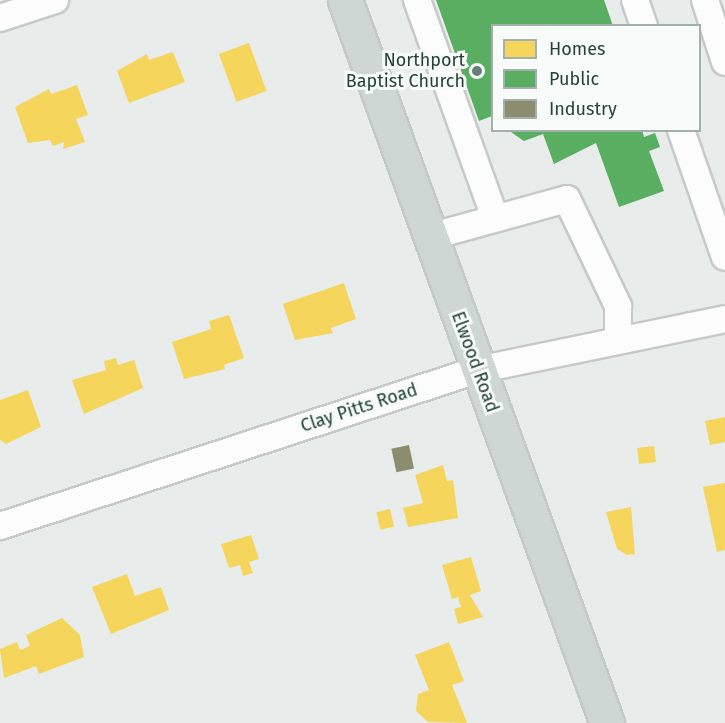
<!DOCTYPE html>
<html>
<head>
<meta charset="utf-8">
<style>
	body { margin:0 }
	#map { position:relative; width:725px; height:723px; overflow:hidden; background:#e8edeb; font-family:"Fira Sans",sans-serif }
	div>[style] { position:absolute }
	.homes>* { inset:0; background:#f6d55c; transform-origin:0 0 }
	.public>* { inset:0; background:#5aae61 }
	.industry>* { inset:0; background:#8c8c6e; transform-origin:0 0 }
	.roads { filter:drop-shadow(2px 0 #c5cac8) drop-shadow(-2px 0 #c5cac8) drop-shadow(0 2px #c5cac8) drop-shadow(0 -2px #c5cac8) }
	.minor>* { height:26px; margin:-13px; padding:0 13px; transform-origin:13px; border-radius:13px; background:#fcfcfc }
	.major>* { height:33px; margin:-16.5px; padding:0 16.5px; transform-origin:16.5px; border-radius:16.5px; background:#cfd7d5 }
	.dots>* { width:16px; height:16px; translate:-50% -50%; box-sizing:border-box; border:3px solid #f7fbf9; border-radius:50% }
	span { translate:-50% -50%; white-space:nowrap; text-align:center; line-height:1.15; -webkit-text-stroke:6px #f7fbf9; paint-order:stroke }
	.poi-label { font-size:18px; color:#24423a }
	.right { translate:-100% -50%; text-align:right }
	.street-label { font-size:18px; color:#24423a }
	.legend { position:absolute; left:491px; top:24px; width:210px; height:108px; box-sizing:border-box; background:#f7fbf9; border:2px solid #a3b1ad; margin:0; padding:8px 10px; list-style:none; font-size:18px; color:#24423a }
	.legend li { display:flex; align-items:center; gap:12px; height:30px }
	.legend b { width:30px; border:2px solid #a3b1ad }
</style>
</head>
<body>
<div id="map">
	<div class="homes">
		<i style="left:249px;top:43px;width:51px;height:32px;rotate:70deg"></i>
		<i style="clip-path:polygon(173px 52px,185px 82px,129px 103px,117px 71px,147px 54px,149px 60px)"></i>
		<i style="clip-path:polygon(77px 85px,88px 115px,76px 119px,85px 142px,63px 149px,64px 142px,53px 146px,50px 140px,28px 143px,15px 107px,49px 89px,51px 94px)"></i>
		<i style="clip-path:polygon(344px 283px,356px 319px,331px 328px,333px 333px,295px 340px,283px 304px)"></i>
		<i style="clip-path:polygon(229px 315px,244px 358px,224px 365px,225px 369px,184px 379px,172px 342px,211px 329px,209px 321px)"></i>
		<i style="clip-path:polygon(116px 358px,118px 365px,134px 360px,143px 388px,84px 414px,72px 380px,106px 370px,104px 361px)"></i>
		<i style="clip-path:polygon(28px 390px,41px 427px,6px 444px,0 440px,0 400px)"></i>
		<i style="clip-path:polygon(725px 417px,725px 442px,710px 445px,705px 421px)"></i>
		<i style="left:654px;top:446px;width:16px;height:17px;rotate:83deg"></i>
		<i style="clip-path:polygon(443px 465px,447px 481px,453px 480px,458px 518px,408px 527px,403px 508px,423px 503px,415px 475px)"></i>
		<i style="clip-path:polygon(725px 483px,725px 550px,717px 552px,703px 487px)"></i>
		<i style="clip-path:polygon(631px 507px,635px 554px,627px 555px,617px 549px,606px 512px)"></i>
		<i style="left:390px;top:509px;width:18px;height:14px;rotate:77deg"></i>
		<i style="clip-path:polygon(251px 535px,259px 559px,249px 562px,253px 573px,243px 576px,240px 565px,229px 568px,221px 544px)"></i>
		<i style="clip-path:polygon(471px 557px,481px 591px,470px 595px,483px 617px,458px 624px,454px 609px,461px 607px,458px 597px,452px 599px,442px 565px)"></i>
		<i style="clip-path:polygon(127px 574px,135px 596px,161px 587px,169px 610px,111px 634px,92px 587px)"></i>
		<i style="clip-path:polygon(62px 618px,80px 635px,84px 657px,39px 674px,36px 666px,4px 678px,0 649px,17px 642px,20px 650px,30px 646px,26px 635px)"></i>
		<i style="clip-path:polygon(449px 642px,464px 681px,452px 685px,467px 723px,428px 722px,416px 711px,418px 694px,429px 690px,415px 655px)"></i>
	</div>
	<div class="public">
		<i style="clip-path:polygon(436px 0,604px 0,613px 26px,492px 26px,492px 116px,479px 121px)"></i>
		<i style="clip-path:polygon(508px 130px,642px 130px,644px 137px,655px 133px,660px 147px,649px 151px,664px 191px,619px 207px,596px 143px,554px 164px,543px 134px,524px 141px)"></i>
	</div>
	<div class="industry">
		<i style="left:409px;top:445px;width:24px;height:18px;rotate:78deg"></i>
	</div>
	<div class="roads">
		<div class="minor">
			<i style="left:417px;top:0;width:228px;rotate:70.3deg"></i>
			<i style="left:635px;top:0;width:28px;rotate:71deg"></i>
			<i style="left:705px;top:0;width:65px;rotate:72.1deg"></i>
			<i style="left:0;top:18px;width:58px;rotate:-18.1deg"></i>
			<i style="left:681px;top:130px;width:134px;rotate:70.9deg"></i>
			<i style="left:429px;top:237px;width:143px;rotate:-15.4deg"></i>
			<i style="left:567px;top:199px;width:119px;rotate:64.5deg"></i>
			<i style="left:618px;top:306px;width:34px;rotate:90deg"></i>
			<i style="left:0;top:526px;width:502px;rotate:-18.11deg"></i>
			<i style="left:477px;top:370px;width:253px;rotate:-11.6deg"></i>
		</div>
		<div class="major">
			<i style="left:345px;top:0;width:769px;rotate:70.08deg"></i>
		</div>
	</div>
	<div class="dots">
		<i style="left:477px;top:71px;background:#697e78"></i>
	</div>
	<div class="poi-label">
		<span class="right" style="left:465px;top:71px">Northport<br>Baptist Church</span>
	</div>
	<div class="street-label">
		<span style="left:475px;top:362px;rotate:70deg">Elwood Road</span>
		<span style="left:359px;top:408px;rotate:-18deg">Clay Pitts Road</span>
	</div>
	<ul class="legend">
	<li><b style="height:16px;background:#f6d55c"></b>Homes</li>
	<li><b style="height:16px;background:#5aae61"></b>Public</li>
	<li><b style="height:16px;background:#8c8c6e"></b>Industry</li>
	</ul>
</div>
</body>
</html>
